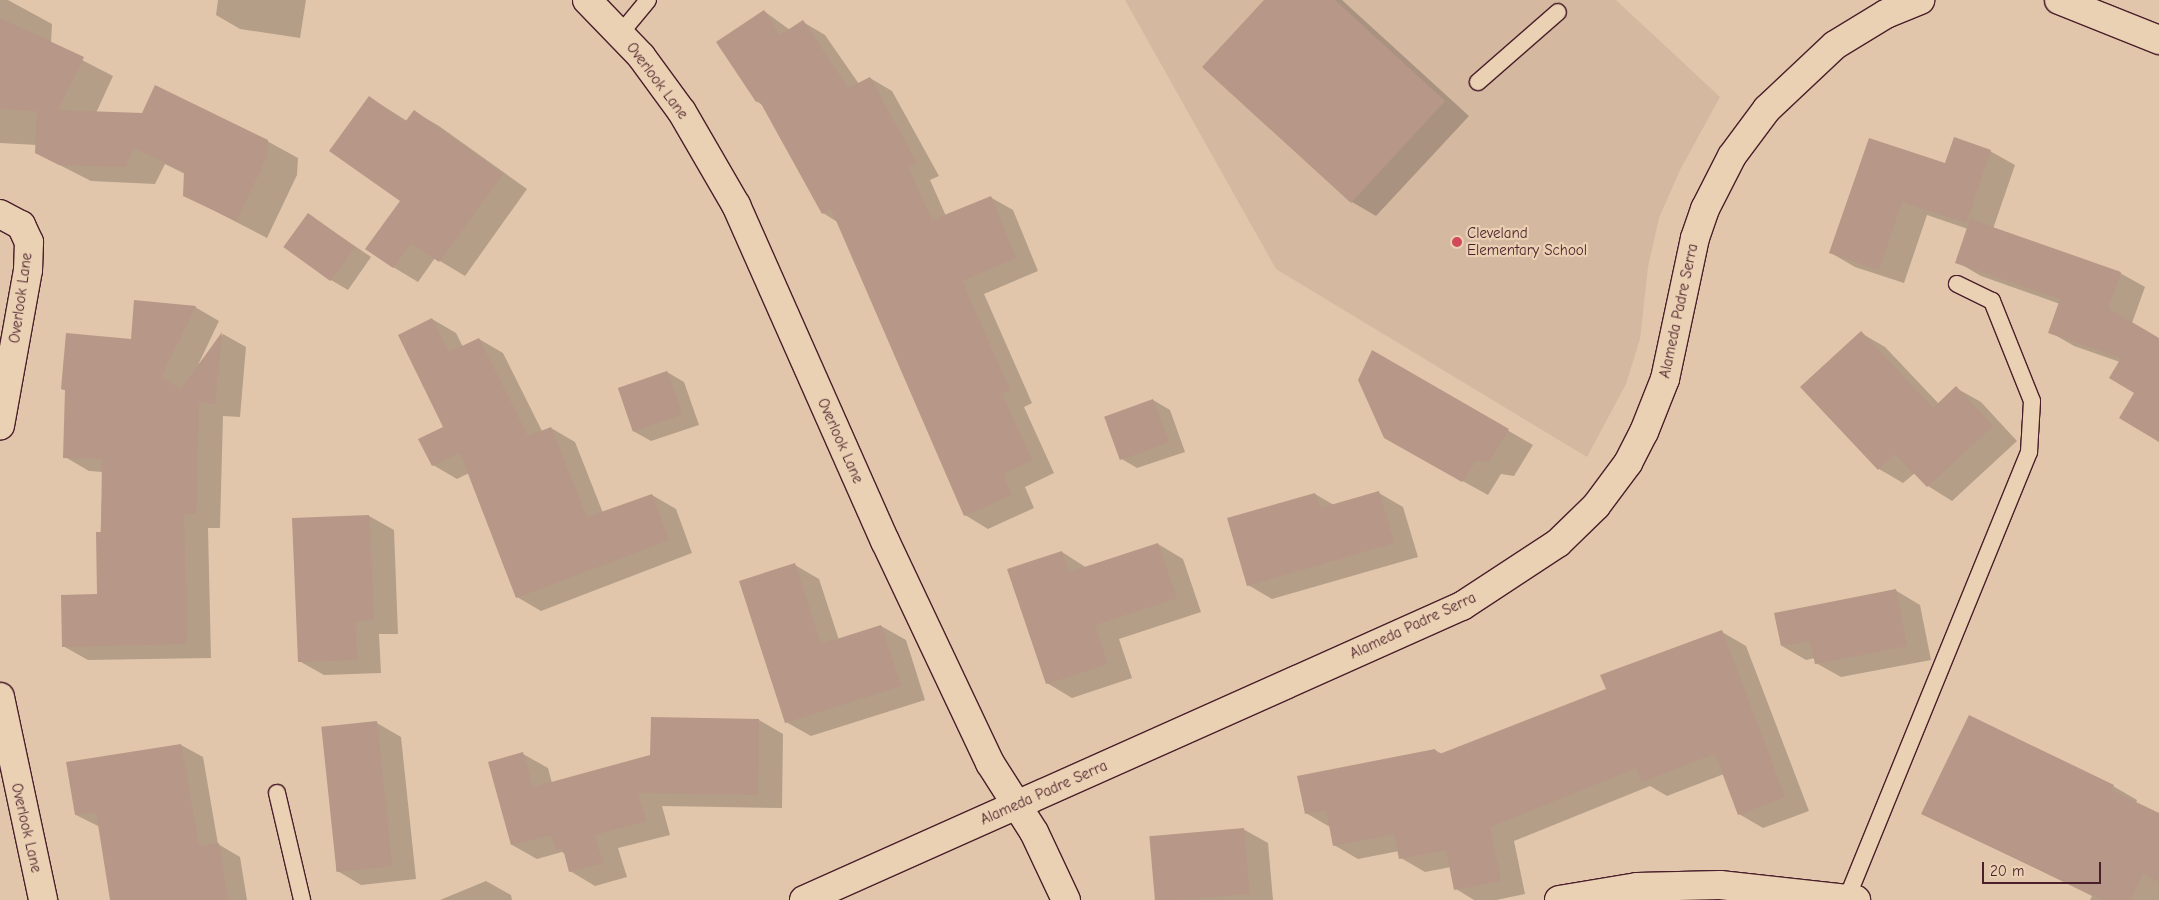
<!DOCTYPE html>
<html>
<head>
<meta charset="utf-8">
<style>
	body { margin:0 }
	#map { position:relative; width:2159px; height:900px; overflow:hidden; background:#e1c6ab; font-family:"Comic Neue",sans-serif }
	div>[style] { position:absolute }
	.built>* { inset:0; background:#d4b8a0 }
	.shadow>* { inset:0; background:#0003 }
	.building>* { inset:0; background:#b79787; transform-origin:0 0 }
	.roads { filter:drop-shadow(1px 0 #4a1f2b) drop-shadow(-1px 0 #4a1f2b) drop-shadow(0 1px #4a1f2b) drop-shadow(0 -1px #4a1f2b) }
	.service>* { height:16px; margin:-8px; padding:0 8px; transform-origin:8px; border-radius:8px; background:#ebd1b3 }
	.minor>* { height:28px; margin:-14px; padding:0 14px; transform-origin:14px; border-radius:14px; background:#ebd1b3 }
	.tertiary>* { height:28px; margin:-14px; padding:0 14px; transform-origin:14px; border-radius:14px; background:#ebd1b3 }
	.dots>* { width:14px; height:14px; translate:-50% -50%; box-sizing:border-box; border:2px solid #ebd1b3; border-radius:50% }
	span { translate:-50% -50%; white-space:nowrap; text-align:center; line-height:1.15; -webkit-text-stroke:4.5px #ebd1b3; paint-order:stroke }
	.street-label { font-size:15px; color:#4a1f2b }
	.poi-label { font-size:15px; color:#4a1f2b }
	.left { translate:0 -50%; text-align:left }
	.scale { position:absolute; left:1982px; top:862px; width:119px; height:22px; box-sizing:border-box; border:2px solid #4a1f2b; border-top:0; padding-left:6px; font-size:15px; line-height:18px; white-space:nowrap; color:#4a1f2b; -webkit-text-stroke:4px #ebd1b3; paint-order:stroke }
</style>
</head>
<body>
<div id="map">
	<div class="built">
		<i style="clip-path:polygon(1125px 0,1616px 0,1720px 97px,1680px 170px,1659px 218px,1648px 267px,1640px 339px,1626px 384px,1587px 457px,1276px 269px)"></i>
	</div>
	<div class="shadow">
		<i style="clip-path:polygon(0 0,8px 0,52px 24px,51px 44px,113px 76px,96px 113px,267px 141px,298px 158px,297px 175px,267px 238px,184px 195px,185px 174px,165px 164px,155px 184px,91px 181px,36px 153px,37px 145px,0 143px)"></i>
		<i style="clip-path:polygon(218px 0,306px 0,300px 38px,240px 29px,216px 15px)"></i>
		<i style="clip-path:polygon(1266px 0,1342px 0,1469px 116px,1376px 216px,1352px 202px,1204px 67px)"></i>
		<i style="clip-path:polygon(764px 11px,790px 30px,803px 22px,825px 35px,859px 84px,870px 78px,892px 91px,939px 176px,930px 180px,946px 216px,990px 197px,1013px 210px,1038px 271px,984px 294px,1032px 403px,1024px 407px,1054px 473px,1025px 487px,1034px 508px,988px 529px,965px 515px,839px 223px,823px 213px,764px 106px,756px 101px)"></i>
		<i style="clip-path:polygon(369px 97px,407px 121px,415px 112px,439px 126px,527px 189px,465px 276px,435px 258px,418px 282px,393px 267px,402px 201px)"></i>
		<i style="clip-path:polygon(1990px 151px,2015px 165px,1993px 229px,2120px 273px,2145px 287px,2132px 323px,2159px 339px,2159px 441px,2120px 362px,2074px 346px,2050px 332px,2060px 304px,1981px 276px,1957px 262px,1968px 229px,1927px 215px,1904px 283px,1855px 267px,1831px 253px,1945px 165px)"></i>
		<i style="clip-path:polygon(308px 214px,371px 257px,348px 290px,331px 280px)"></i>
		<i style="clip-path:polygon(195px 307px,219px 321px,198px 365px,223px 334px,246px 347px,240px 417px,223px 416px,220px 528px,208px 528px,211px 658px,88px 660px,63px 646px,98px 595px,103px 472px,89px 471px,65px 457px,67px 391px,62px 389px,132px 340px)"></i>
		<i style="clip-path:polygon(432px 319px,456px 333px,463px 347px,479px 339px,503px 353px,542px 431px,551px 428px,575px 442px,603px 513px,652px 495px,676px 509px,692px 553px,541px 611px,517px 597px,469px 473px,457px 479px,433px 465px,445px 427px)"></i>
		<i style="clip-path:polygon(1861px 333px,1885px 347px,1939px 404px,1956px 388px,1981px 402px,2017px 441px,1952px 501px,1928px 486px,1915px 473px,1903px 483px,1879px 469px)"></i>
		<i style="clip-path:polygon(1373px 352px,1533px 445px,1514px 476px,1501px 474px,1488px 495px,1410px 452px)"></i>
		<i style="clip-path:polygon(667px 372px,684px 382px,699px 425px,651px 441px,633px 431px)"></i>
		<i style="clip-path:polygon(1153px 400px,1170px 410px,1185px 452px,1137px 468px,1120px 458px)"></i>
		<i style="clip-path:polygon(1379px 493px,1403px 507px,1418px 557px,1272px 599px,1248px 585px,1315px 494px,1334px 505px)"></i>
		<i style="clip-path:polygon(369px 516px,394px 530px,398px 634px,379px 634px,381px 673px,324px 675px,299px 661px,293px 519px)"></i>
		<i style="clip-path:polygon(1158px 544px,1183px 559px,1201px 612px,1119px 639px,1132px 678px,1072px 698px,1047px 683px,1062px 552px,1087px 568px)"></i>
		<i style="clip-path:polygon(795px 565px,819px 579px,839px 640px,881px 626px,906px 640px,925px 700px,811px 736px,786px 722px)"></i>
		<i style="clip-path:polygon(1895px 590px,1920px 605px,1931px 660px,1841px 677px,1816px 663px,1815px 658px,1806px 660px,1782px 646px)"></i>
		<i style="clip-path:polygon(1722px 632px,1746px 646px,1809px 811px,1763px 828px,1739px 814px,1724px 774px,1667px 796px,1650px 786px,1514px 841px,1525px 894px,1496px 900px,1474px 900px,1456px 889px,1451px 867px,1425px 872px,1401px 858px,1399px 851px,1358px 859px,1334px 845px,1330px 827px,1306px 813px,1435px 750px,1442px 754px,1607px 690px)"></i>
		<i style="clip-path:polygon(759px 720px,783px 734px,782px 808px,662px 806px,670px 835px,618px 848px,627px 877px,595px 886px,570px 871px,566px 855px,562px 852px,537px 859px,512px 845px,523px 754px,548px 768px,552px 783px,651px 756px)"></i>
		<i style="clip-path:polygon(377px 723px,401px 737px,416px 879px,361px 885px,336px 870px)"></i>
		<i style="clip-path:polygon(181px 745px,203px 757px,218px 844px,240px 857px,247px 900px,112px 900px,100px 827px,76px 815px,68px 763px)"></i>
		<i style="clip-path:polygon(2113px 786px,2137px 800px,2136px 803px,2159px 815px,2159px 900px,2090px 900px,2092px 896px,1923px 813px)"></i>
		<i style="clip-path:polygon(1243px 829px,1268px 843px,1273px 900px,1156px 900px,1151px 837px)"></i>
		<i style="clip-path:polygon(486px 881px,511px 895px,512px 900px,440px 900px)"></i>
	</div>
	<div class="building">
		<i style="clip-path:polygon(1264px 0,1335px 0,1445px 101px,1351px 203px,1202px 67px)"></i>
		<i style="clip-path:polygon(764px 10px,780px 35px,803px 20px,848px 88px,870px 77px,917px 163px,908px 167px,932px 220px,991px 196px,1016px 258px,962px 281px,1010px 390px,1002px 394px,1032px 460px,1003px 474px,1012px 495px,964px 516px,831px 209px,822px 214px,759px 100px,756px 102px,716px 42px)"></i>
		<i style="clip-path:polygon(0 18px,84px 57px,58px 110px,142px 113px,155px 85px,268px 140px,267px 157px,236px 221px,183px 196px,184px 172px,134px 148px,125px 167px,59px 165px,35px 153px,37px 111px,0 109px)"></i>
		<i style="clip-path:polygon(369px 96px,405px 122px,414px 110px,503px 174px,439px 262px,411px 243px,393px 268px,365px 249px,400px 201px,329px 151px)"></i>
		<i style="clip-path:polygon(1954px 137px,1991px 150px,1966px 223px,1902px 202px,1879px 270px,1829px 253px,1869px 138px,1945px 163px)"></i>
		<i style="left:308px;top:213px;width:58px;height:42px;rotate:36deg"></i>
		<i style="clip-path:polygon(1970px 219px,2121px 272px,2108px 308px,2159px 338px,2159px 442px,2119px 418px,2134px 393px,2109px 378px,2121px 358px,2048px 333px,2060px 299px,1955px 263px)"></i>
		<i style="clip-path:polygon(134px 300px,196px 306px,161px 377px,181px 389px,222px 332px,215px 404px,199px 402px,196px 514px,184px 514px,187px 644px,62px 647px,61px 595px,97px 594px,96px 532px,101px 532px,102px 459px,63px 458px,65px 390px,61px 389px,66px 333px,131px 339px)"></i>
		<i style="clip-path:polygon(432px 318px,449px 352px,479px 338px,528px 436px,551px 427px,587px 517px,652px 494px,669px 540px,516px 598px,460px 453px,432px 466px,418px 439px,443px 427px,398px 335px)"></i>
		<i style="clip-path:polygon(1861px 331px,1933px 408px,1956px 386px,1993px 426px,1927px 487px,1895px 454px,1878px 470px,1800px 387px)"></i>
		<i style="clip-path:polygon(1372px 350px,1509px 429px,1489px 462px,1476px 461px,1462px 482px,1384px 438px,1358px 380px)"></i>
		<i style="left:667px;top:371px;width:46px;height:52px;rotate:71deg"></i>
		<i style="left:1153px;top:399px;width:46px;height:52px;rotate:70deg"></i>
		<i style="clip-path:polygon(1379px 491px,1394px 543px,1247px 586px,1227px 518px,1315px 493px,1320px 508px)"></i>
		<i style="clip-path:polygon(369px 515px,374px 620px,355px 621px,357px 660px,298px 662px,292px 518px)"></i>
		<i style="clip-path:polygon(1158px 543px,1177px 598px,1095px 625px,1108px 664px,1046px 684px,1007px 569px,1062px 551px,1069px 572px)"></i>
		<i style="clip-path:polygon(795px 563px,821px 644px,881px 625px,901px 686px,785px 723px,739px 581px)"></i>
		<i style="clip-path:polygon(1896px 589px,1907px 646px,1815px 664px,1810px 641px,1781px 646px,1774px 613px)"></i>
		<i style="clip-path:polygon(1722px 630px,1785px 797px,1738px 815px,1715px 754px,1641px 782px,1636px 768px,1490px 827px,1501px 881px,1454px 890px,1446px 850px,1399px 859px,1394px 834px,1333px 846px,1326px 810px,1305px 814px,1297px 776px,1435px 749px,1437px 755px,1606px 689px,1600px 675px)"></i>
		<i style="clip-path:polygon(1969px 715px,2114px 785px,2111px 790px,2159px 813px,2159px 882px,2143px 874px,2130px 900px,2103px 900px,1921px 814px)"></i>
		<i style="clip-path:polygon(651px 717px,759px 719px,758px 795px,638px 793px,646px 821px,594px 835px,603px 863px,569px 872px,563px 849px,556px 850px,551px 835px,511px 845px,488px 762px,523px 752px,533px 787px,650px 755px)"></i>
		<i style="left:377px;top:721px;width:146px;height:56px;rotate:84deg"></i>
		<i style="clip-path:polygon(181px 744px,199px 846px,219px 843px,228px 900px,110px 900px,96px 812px,75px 815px,66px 762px)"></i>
		<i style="left:1244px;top:828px;width:66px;height:95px;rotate:85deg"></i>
	</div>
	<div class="roads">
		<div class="service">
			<i style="left:620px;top:34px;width:44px;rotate:-50.5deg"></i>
			<i style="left:1478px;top:82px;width:106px;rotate:-41.2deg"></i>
			<i style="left:277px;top:793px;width:110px;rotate:76.8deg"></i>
			<i style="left:1847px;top:898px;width:482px;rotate:-67.8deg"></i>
			<i style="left:2029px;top:452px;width:51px;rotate:-86.6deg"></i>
			<i style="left:2032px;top:401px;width:108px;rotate:-111.8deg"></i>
			<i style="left:1992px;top:301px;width:39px;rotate:-154deg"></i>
		</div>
		<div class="minor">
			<i style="left:587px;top:0;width:78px;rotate:46deg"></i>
			<i style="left:641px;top:56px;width:69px;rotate:53.8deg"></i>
			<i style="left:682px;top:112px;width:108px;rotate:59.9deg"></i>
			<i style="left:736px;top:205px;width:368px;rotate:66.1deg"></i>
			<i style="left:885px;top:541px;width:246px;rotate:64.7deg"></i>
			<i style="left:990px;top:763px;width:82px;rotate:57.5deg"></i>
			<i style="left:1034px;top:832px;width:75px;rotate:64.8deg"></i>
			<i style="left:0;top:214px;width:24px;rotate:28deg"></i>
			<i style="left:21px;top:225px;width:19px;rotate:65deg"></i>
			<i style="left:29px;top:242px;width:28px;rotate:92deg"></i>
			<i style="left:28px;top:270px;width:158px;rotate:100.2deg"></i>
			<i style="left:0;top:697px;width:208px;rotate:78deg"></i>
			<i style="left:1559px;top:900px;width:79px;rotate:-9.5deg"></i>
			<i style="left:1637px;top:887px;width:83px;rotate:-1.4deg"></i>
			<i style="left:1720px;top:885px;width:137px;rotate:6.3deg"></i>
		</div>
		<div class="tertiary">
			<i style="left:2059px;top:0;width:108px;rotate:21.8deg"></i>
			<i style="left:804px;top:900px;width:721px;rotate:-24.08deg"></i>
			<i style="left:1462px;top:606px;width:115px;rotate:-33.3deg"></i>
			<i style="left:1558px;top:543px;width:53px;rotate:-44.2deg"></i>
			<i style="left:1596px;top:506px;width:54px;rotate:-53.3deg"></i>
			<i style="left:1628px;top:463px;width:35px;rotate:-63deg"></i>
			<i style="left:1644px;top:432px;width:57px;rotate:-68.4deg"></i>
			<i style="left:1665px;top:379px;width:144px;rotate:-78deg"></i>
			<i style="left:1695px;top:238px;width:31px;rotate:-71deg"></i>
			<i style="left:1705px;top:209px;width:59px;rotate:-63deg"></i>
			<i style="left:1732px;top:156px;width:59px;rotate:-53.3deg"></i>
			<i style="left:1767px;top:109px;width:93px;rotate:-43.3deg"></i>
			<i style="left:1835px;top:45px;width:60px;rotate:-31.3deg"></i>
			<i style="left:1886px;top:14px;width:37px;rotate:-22deg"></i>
		</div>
	</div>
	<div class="dots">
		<i style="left:1457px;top:242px;background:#d1495b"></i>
	</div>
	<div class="street-label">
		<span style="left:657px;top:81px;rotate:53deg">Overlook Lane</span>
		<span style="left:21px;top:298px;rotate:-82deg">Overlook Lane</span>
		<span style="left:1679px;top:311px;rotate:-78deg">Alameda Padre Serra</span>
		<span style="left:840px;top:441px;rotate:66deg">Overlook Lane</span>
		<span style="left:1413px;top:626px;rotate:-25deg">Alameda Padre Serra</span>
		<span style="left:1044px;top:793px;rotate:-24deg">Alameda Padre Serra</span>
		<span style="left:26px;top:828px;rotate:77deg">Overlook Lane</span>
	</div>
	<div class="poi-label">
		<span class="left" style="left:1467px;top:242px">Cleveland<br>Elementary School</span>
	</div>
	<div class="scale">20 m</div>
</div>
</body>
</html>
